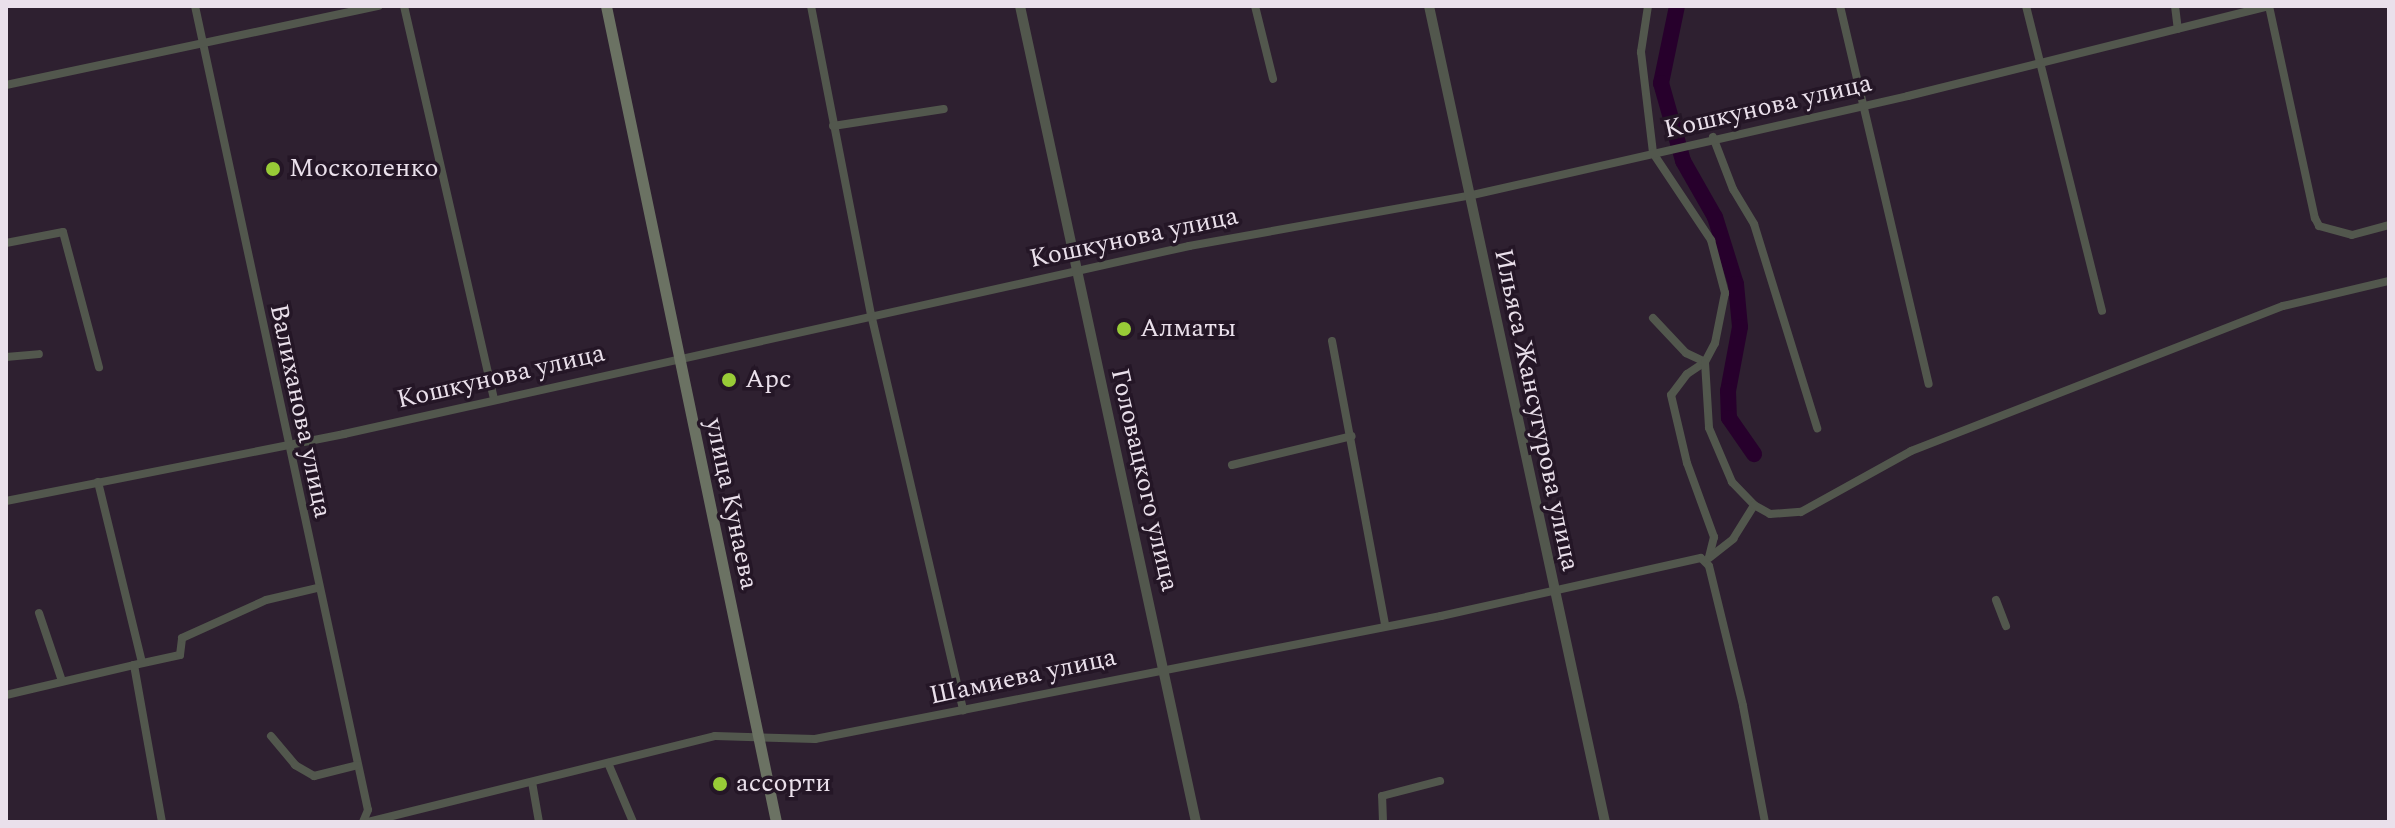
<!DOCTYPE html>
<html>
<head>
<meta charset="utf-8">
<style>
	body { margin:0 }
	#map { position:relative; width:2395px; height:828px; overflow:hidden; background:#2e2030; font-family:Spectral,serif }
	div>[style] { position:absolute }
	.river>* { height:16px; margin:-8px; padding:0 8px; transform-origin:8px; border-radius:8px; background:#27002c }
	.minor>* { height:8px; margin:-4px; padding:0 4px; transform-origin:4px; border-radius:4px; background:#52574d }
	.tertiary>* { height:10px; margin:-5px; padding:0 5px; transform-origin:5px; border-radius:5px; background:#52574d }
	.secondary>* { height:11px; margin:-5.5px; padding:0 5.5px; transform-origin:5.5px; border-radius:5.5px; background:#6b7263 }
	.dots>* { width:22px; height:22px; translate:-50% -50%; box-sizing:border-box; border:4px solid #241626; border-radius:50% }
	span { translate:-50% -50%; white-space:nowrap; text-align:center; line-height:1.15; -webkit-text-stroke:7px #241626; paint-order:stroke }
	.street-label { font-size:26px; color:#eae0eb }
	.poi-label { font-size:26px; color:#eae0eb }
	.left { translate:0 -50%; text-align:left }
	.frame { position:absolute; inset:0; border:8px solid #eae0eb; pointer-events:none }
</style>
</head>
<body>
<div id="map">
	<div class="river">
		<i style="left:1677px;top:6px;width:79px;rotate:101.7deg"></i>
		<i style="left:1661px;top:83px;width:81px;rotate:74.2deg"></i>
		<i style="left:1683px;top:161px;width:64px;rotate:60.3deg"></i>
		<i style="left:1715px;top:217px;width:70px;rotate:72.6deg"></i>
		<i style="left:1736px;top:284px;width:43px;rotate:84.7deg"></i>
		<i style="left:1740px;top:327px;width:65px;rotate:100.6deg"></i>
		<i style="left:1728px;top:391px;width:27px;rotate:88deg"></i>
		<i style="left:1729px;top:418px;width:44px;rotate:55.2deg"></i>
	</div>
	<div class="minor">
		<i style="left:195px;top:6px;width:822px;rotate:77.86deg"></i>
		<i style="left:368px;top:810px;width:13px;rotate:113deg"></i>
		<i style="left:404px;top:6px;width:402px;rotate:77.1deg"></i>
		<i style="left:811px;top:6px;width:314px;rotate:79deg"></i>
		<i style="left:871px;top:314px;width:407px;rotate:76.9deg"></i>
		<i style="left:1255px;top:6px;width:75px;rotate:76.1deg"></i>
		<i style="left:1648px;top:6px;width:47px;rotate:98.7deg"></i>
		<i style="left:1641px;top:52px;width:102px;rotate:83.2deg"></i>
		<i style="left:1653px;top:153px;width:105px;rotate:56.3deg"></i>
		<i style="left:1711px;top:240px;width:55px;rotate:75.2deg"></i>
		<i style="left:1725px;top:293px;width:51px;rotate:101.3deg"></i>
		<i style="left:1715px;top:343px;width:21px;rotate:118deg"></i>
		<i style="left:1705px;top:362px;width:22px;rotate:146deg"></i>
		<i style="left:1687px;top:374px;width:26px;rotate:127deg"></i>
		<i style="left:1671px;top:395px;width:70px;rotate:76.8deg"></i>
		<i style="left:1687px;top:463px;width:79px;rotate:70deg"></i>
		<i style="left:1714px;top:537px;width:21px;rotate:104deg"></i>
		<i style="left:1840px;top:6px;width:388px;rotate:76.8deg"></i>
		<i style="left:2026px;top:6px;width:314px;rotate:76deg"></i>
		<i style="left:2175px;top:6px;width:23px;rotate:83deg"></i>
		<i style="left:2269px;top:6px;width:217px;rotate:77.8deg"></i>
		<i style="left:2315px;top:218px;width:9px;rotate:63deg"></i>
		<i style="left:2319px;top:226px;width:34px;rotate:15deg"></i>
		<i style="left:2352px;top:235px;width:38px;rotate:-15deg"></i>
		<i style="left:6px;top:85px;width:381px;rotate:-12deg"></i>
		<i style="left:833px;top:126px;width:112px;rotate:-8.7deg"></i>
		<i style="left:1713px;top:137px;width:56px;rotate:69deg"></i>
		<i style="left:1733px;top:189px;width:41px;rotate:59deg"></i>
		<i style="left:1754px;top:224px;width:214px;rotate:72.8deg"></i>
		<i style="left:6px;top:243px;width:58px;rotate:-10.9deg"></i>
		<i style="left:63px;top:232px;width:140px;rotate:75.1deg"></i>
		<i style="left:1653px;top:318px;width:48px;rotate:46.7deg"></i>
		<i style="left:1686px;top:353px;width:21px;rotate:25deg"></i>
		<i style="left:1705px;top:362px;width:66px;rotate:86.5deg"></i>
		<i style="left:1709px;top:428px;width:59px;rotate:66.9deg"></i>
		<i style="left:1732px;top:482px;width:32px;rotate:46deg"></i>
		<i style="left:1332px;top:341px;width:289px;rotate:79.4deg"></i>
		<i style="left:6px;top:357px;width:33px;rotate:-5deg"></i>
		<i style="left:1232px;top:465px;width:123px;rotate:-13.6deg"></i>
		<i style="left:98px;top:482px;width:186px;rotate:76.3deg"></i>
		<i style="left:6px;top:501px;width:345px;rotate:-11.2deg"></i>
		<i style="left:344px;top:434px;width:866px;rotate:-12.54deg"></i>
		<i style="left:1189px;top:246px;width:283px;rotate:-10.2deg"></i>
		<i style="left:1468px;top:196px;width:451px;rotate:-12.8deg"></i>
		<i style="left:1908px;top:96px;width:372px;rotate:-14deg"></i>
		<i style="left:1709px;top:558px;width:31px;rotate:-38deg"></i>
		<i style="left:1733px;top:539px;width:40px;rotate:-58deg"></i>
		<i style="left:1754px;top:505px;width:18px;rotate:29deg"></i>
		<i style="left:1770px;top:514px;width:31px;rotate:-4deg"></i>
		<i style="left:1801px;top:512px;width:126px;rotate:-29deg"></i>
		<i style="left:1911px;top:451px;width:399px;rotate:-21.3deg"></i>
		<i style="left:2283px;top:306px;width:109px;rotate:-13.3deg"></i>
		<i style="left:1996px;top:600px;width:28px;rotate:69deg"></i>
		<i style="left:39px;top:613px;width:72px;rotate:71.3deg"></i>
		<i style="left:134px;top:665px;width:47px;rotate:-12.3deg"></i>
		<i style="left:180px;top:655px;width:17px;rotate:-83deg"></i>
		<i style="left:182px;top:638px;width:92px;rotate:-24.3deg"></i>
		<i style="left:266px;top:600px;width:52px;rotate:-13.2deg"></i>
		<i style="left:6px;top:695px;width:131px;rotate:-13.2deg"></i>
		<i style="left:134px;top:665px;width:159px;rotate:79.9deg"></i>
		<i style="left:271px;top:736px;width:38px;rotate:50deg"></i>
		<i style="left:295px;top:765px;width:22px;rotate:30deg"></i>
		<i style="left:314px;top:776px;width:45px;rotate:-14deg"></i>
		<i style="left:608px;top:763px;width:64px;rotate:67deg"></i>
		<i style="left:532px;top:782px;width:41px;rotate:80.1deg"></i>
		<i style="left:368px;top:822px;width:357px;rotate:-13.9deg"></i>
		<i style="left:715px;top:736px;width:100px;rotate:1.7deg"></i>
		<i style="left:815px;top:739px;width:638px;rotate:-11.12deg"></i>
		<i style="left:1441px;top:616px;width:266px;rotate:-12.6deg"></i>
		<i style="left:1701px;top:558px;width:11px;rotate:45deg"></i>
		<i style="left:1709px;top:566px;width:144px;rotate:76.3deg"></i>
		<i style="left:1743px;top:706px;width:118px;rotate:79.3deg"></i>
		<i style="left:1383px;top:822px;width:26px;rotate:-92deg"></i>
		<i style="left:1382px;top:796px;width:60px;rotate:-14.5deg"></i>
	</div>
	<div class="tertiary">
		<i style="left:1020px;top:6px;width:835px;rotate:77.83deg"></i>
		<i style="left:1429px;top:6px;width:835px;rotate:77.83deg"></i>
	</div>
	<div class="secondary">
		<i style="left:606px;top:6px;width:834px;rotate:78.23deg"></i>
	</div>
	<div class="dots">
		<i style="left:273px;top:169px;background:#98cb37"></i>
		<i style="left:1124px;top:329px;background:#98cb37"></i>
		<i style="left:729px;top:380px;background:#98cb37"></i>
		<i style="left:720px;top:784px;background:#98cb37"></i>
	</div>
	<div class="street-label">
		<span style="left:1768px;top:107px;rotate:-13deg">Кошкунова улица</span>
		<span style="left:1134px;top:238px;rotate:-12deg">Кошкунова улица</span>
		<span style="left:501px;top:377px;rotate:-13deg">Кошкунова улица</span>
		<span style="left:1536px;top:410px;rotate:78deg">Ильяса Жансугурова улица</span>
		<span style="left:300px;top:411px;rotate:78deg">Валиханова улица</span>
		<span style="left:1144px;top:480px;rotate:77deg">Головацкого улица</span>
		<span style="left:731px;top:504px;rotate:78deg">улица Кунаева</span>
		<span style="left:1023px;top:677px;rotate:-12deg">Шамиева улица</span>
	</div>
	<div class="poi-label">
		<span class="left" style="left:289px;top:169px">Москоленко</span>
		<span class="left" style="left:1140px;top:329px">Алматы</span>
		<span class="left" style="left:745px;top:380px">Арс</span>
		<span class="left" style="left:736px;top:784px">ассорти</span>
	</div>
	<div class="frame"></div>
</div>
</body>
</html>
